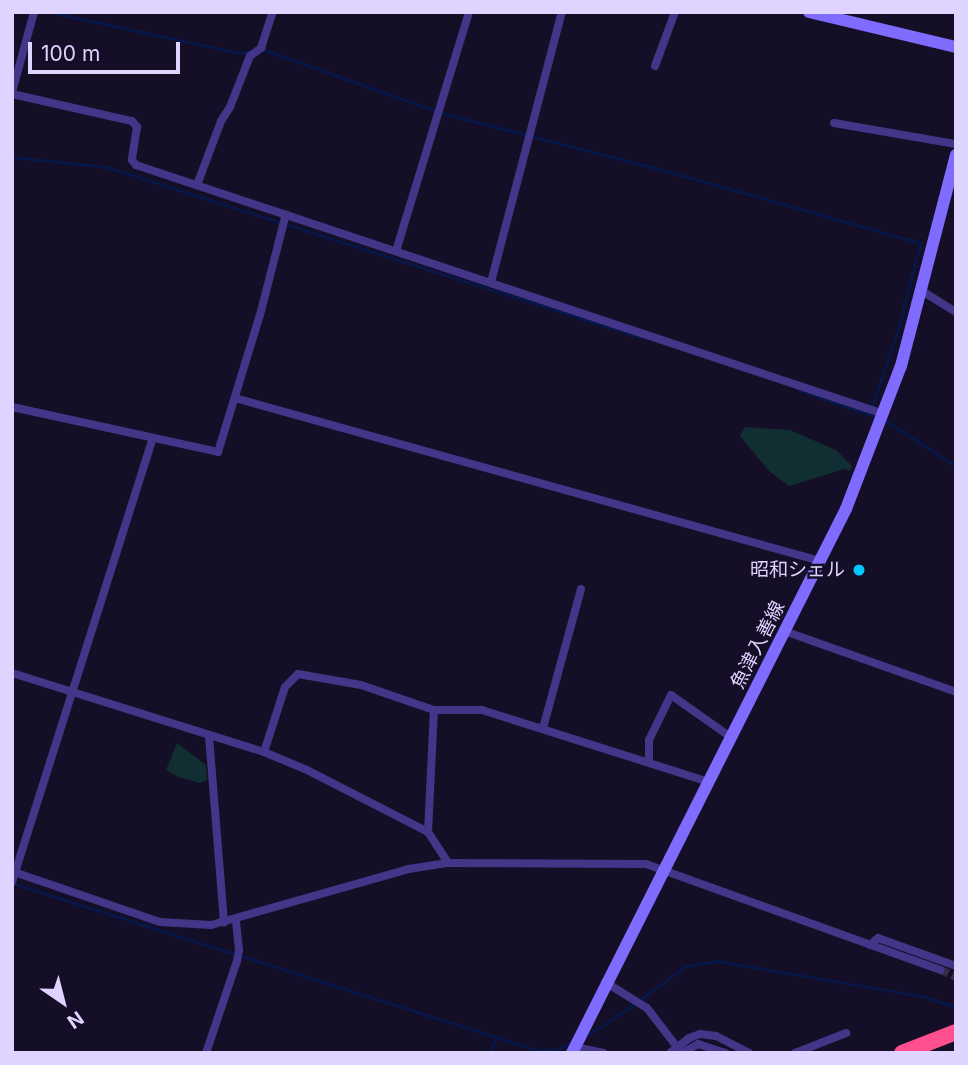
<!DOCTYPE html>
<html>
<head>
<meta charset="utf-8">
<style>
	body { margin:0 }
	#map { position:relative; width:968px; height:1065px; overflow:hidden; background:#150e27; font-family:Inter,"Noto Sans JP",sans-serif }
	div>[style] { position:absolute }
	.green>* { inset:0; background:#112f32 }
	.stream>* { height:2.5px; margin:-1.25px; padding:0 1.25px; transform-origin:1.25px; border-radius:1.25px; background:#071747 }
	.street-tunnel>* { height:8px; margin-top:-4px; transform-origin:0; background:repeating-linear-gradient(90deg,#332c47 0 8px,transparent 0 12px) }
	.street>* { height:8px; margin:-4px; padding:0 4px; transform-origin:4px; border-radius:4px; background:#433689 }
	.secondary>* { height:12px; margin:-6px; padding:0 6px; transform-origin:6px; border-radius:6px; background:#806bff }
	.highway>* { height:16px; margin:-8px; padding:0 8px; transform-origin:8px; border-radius:8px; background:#ff4f8f }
	.dots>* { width:19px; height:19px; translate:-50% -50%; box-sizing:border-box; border:4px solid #150e27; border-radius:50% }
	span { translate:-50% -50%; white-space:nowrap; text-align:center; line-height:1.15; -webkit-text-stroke:5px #150e27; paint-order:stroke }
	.poi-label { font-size:19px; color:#ded4ff }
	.right { translate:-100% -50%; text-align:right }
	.street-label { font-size:19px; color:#ded4ff }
	.frame { position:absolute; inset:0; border:14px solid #ded4ff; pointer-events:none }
	.north { position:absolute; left:28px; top:967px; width:70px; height:70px; -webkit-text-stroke:5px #150e27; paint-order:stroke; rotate:145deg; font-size:19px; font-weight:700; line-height:28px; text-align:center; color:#ded4ff }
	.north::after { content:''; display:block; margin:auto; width:24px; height:32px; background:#ded4ff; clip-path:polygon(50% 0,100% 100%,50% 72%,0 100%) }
	.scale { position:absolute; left:28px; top:42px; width:152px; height:32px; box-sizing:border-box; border:4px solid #ded4ff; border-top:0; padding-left:9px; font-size:21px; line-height:24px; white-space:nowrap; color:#ded4ff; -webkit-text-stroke:5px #150e27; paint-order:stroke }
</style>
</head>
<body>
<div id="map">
	<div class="green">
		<i style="clip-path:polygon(745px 427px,790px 430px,836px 450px,852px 466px,850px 471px,844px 469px,789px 486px,769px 471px,740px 436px)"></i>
		<i style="clip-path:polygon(177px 743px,206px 765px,207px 780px,200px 783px,178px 777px,166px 770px)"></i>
	</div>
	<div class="stream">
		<i style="left:50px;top:12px;width:194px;rotate:12.2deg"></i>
		<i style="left:240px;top:53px;width:12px;rotate:-9deg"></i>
		<i style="left:262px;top:49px;width:194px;rotate:19.6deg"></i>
		<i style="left:445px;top:114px;width:225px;rotate:14.4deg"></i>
		<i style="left:663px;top:170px;width:268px;rotate:15.8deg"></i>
		<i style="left:921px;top:243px;width:91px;rotate:104.6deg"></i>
		<i style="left:898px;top:331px;width:88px;rotate:108.6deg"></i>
		<i style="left:12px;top:157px;width:96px;rotate:6deg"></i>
		<i style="left:107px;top:167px;width:563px;rotate:17.69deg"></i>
		<i style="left:799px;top:390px;width:85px;rotate:19.3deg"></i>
		<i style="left:885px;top:420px;width:85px;rotate:32.9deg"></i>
		<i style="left:12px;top:883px;width:554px;rotate:17.65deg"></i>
		<i style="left:540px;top:1051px;width:19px;rotate:-6deg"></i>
		<i style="left:559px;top:1049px;width:15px;rotate:-28deg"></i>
		<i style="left:640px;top:1000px;width:57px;rotate:-36.5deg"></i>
		<i style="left:686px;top:966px;width:31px;rotate:-9deg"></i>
		<i style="left:717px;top:961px;width:208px;rotate:9.7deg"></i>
		<i style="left:922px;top:996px;width:36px;rotate:18deg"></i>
		<i style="left:588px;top:1035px;width:56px;rotate:-33.4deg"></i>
		<i style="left:490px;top:1053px;width:18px;rotate:-71deg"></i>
	</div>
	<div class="street-tunnel">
		<i style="left:941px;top:970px;width:17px;rotate:25deg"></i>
	</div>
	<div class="street">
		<i style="left:655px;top:66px;width:58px;rotate:-69.7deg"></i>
		<i style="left:12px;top:92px;width:83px;rotate:-74.6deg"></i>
		<i style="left:12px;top:94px;width:123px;rotate:12.7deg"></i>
		<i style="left:132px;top:121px;width:8px;rotate:50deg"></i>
		<i style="left:137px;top:127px;width:33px;rotate:99deg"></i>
		<i style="left:132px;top:160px;width:6px;rotate:51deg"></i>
		<i style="left:136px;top:165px;width:788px;rotate:18.41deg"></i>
		<i style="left:834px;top:123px;width:124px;rotate:9.8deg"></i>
		<i style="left:197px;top:185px;width:68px;rotate:-69.4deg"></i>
		<i style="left:221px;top:121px;width:17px;rotate:-57deg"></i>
		<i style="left:230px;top:107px;width:55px;rotate:-68.6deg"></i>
		<i style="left:250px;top:56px;width:14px;rotate:-36deg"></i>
		<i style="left:261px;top:48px;width:38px;rotate:-72deg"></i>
		<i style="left:396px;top:251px;width:250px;rotate:-73deg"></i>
		<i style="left:491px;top:282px;width:279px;rotate:-75.3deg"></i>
		<i style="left:922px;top:291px;width:40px;rotate:32deg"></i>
		<i style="left:235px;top:398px;width:607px;rotate:15.57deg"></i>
		<i style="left:12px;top:407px;width:211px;rotate:12.3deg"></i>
		<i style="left:218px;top:452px;width:143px;rotate:-73deg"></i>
		<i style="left:260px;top:315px;width:104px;rotate:-75.6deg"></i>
		<i style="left:787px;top:632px;width:179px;rotate:19.5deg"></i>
		<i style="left:12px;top:673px;width:264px;rotate:17.4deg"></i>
		<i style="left:264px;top:752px;width:47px;rotate:22.7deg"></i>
		<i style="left:307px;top:770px;width:136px;rotate:27.1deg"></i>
		<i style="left:428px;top:832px;width:37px;rotate:57deg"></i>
		<i style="left:543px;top:728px;width:144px;rotate:-74.7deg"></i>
		<i style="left:209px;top:736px;width:187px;rotate:85.4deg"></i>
		<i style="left:264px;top:752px;width:68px;rotate:-72.1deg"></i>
		<i style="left:285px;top:687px;width:18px;rotate:-45deg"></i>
		<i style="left:298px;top:674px;width:64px;rotate:9.9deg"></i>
		<i style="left:361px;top:685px;width:77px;rotate:18.9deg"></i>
		<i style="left:434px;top:710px;width:48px"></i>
		<i style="left:482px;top:710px;width:238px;rotate:17.6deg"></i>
		<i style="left:649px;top:761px;width:21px;rotate:-90deg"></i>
		<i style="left:649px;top:740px;width:50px;rotate:-63.9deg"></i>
		<i style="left:671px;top:695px;width:75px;rotate:35.2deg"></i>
		<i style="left:428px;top:832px;width:122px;rotate:-87.2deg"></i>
		<i style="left:17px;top:873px;width:151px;rotate:18.9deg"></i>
		<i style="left:160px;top:922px;width:51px;rotate:3.4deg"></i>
		<i style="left:211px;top:925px;width:206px;rotate:-15.8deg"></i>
		<i style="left:409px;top:869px;width:39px;rotate:-9deg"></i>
		<i style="left:448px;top:863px;width:198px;rotate:0.3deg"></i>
		<i style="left:646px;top:864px;width:313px;rotate:19.8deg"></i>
		<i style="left:12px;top:882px;width:466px;rotate:-72.4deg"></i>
		<i style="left:870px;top:945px;width:11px;rotate:-41deg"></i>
		<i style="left:878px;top:938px;width:83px;rotate:19.7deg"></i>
		<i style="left:605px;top:982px;width:49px;rotate:31.8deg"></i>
		<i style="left:647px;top:1008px;width:49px;rotate:52.4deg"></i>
		<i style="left:575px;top:1047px;width:29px;rotate:12deg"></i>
		<i style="left:206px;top:1053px;width:97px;rotate:-71.4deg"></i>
		<i style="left:237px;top:961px;width:11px;rotate:-80deg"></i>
		<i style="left:239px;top:950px;width:31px;rotate:-96deg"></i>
		<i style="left:670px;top:1053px;width:24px;rotate:-38deg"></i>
		<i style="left:689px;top:1038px;width:12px;rotate:-20deg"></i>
		<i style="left:700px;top:1034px;width:16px;rotate:7deg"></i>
		<i style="left:716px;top:1036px;width:37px;rotate:27deg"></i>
		<i style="left:682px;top:1053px;width:18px;rotate:-29deg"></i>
		<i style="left:698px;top:1044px;width:29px;rotate:18deg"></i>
		<i style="left:795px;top:1053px;width:55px;rotate:-21.4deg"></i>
	</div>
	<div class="secondary">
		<i style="left:809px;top:12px;width:151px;rotate:13.4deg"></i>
		<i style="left:572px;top:1053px;width:609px;rotate:-63.27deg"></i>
		<i style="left:846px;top:509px;width:153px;rotate:-69deg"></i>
		<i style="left:901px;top:366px;width:218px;rotate:-75.4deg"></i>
	</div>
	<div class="highway">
		<i style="left:902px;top:1053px;width:58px;rotate:-21.3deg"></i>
	</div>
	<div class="dots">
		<i style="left:859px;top:570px;background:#00c8ff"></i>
	</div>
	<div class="poi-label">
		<span class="right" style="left:845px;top:570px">昭和シェル</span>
	</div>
	<div class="street-label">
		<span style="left:758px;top:645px;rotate:-63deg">魚津入善線</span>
	</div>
	<div class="frame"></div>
	<div class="north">N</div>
	<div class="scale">100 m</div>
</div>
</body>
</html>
